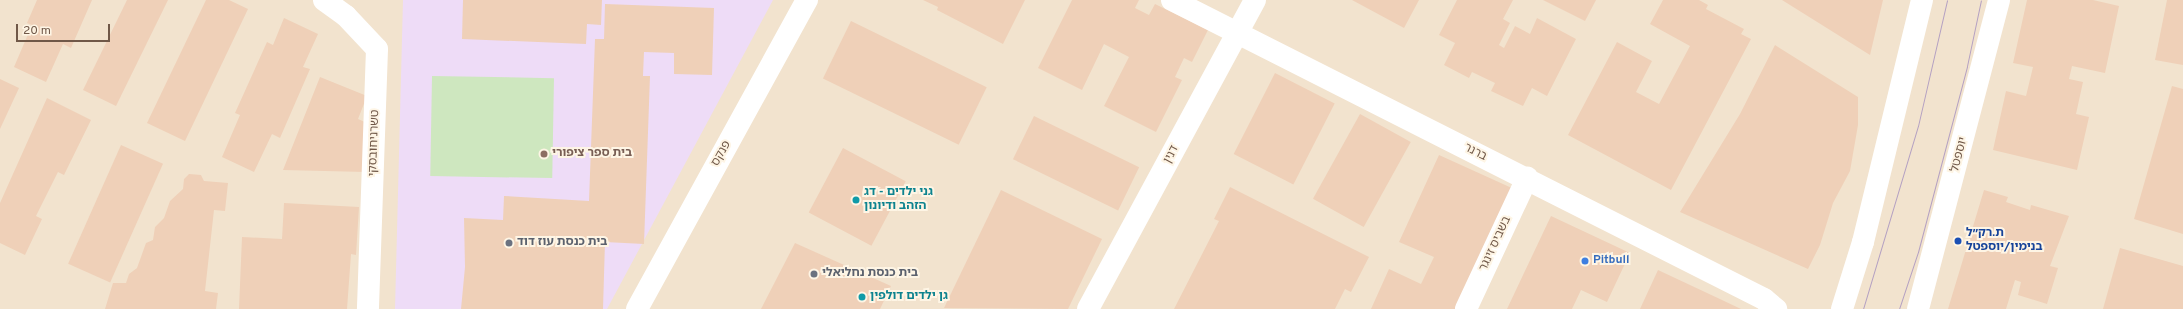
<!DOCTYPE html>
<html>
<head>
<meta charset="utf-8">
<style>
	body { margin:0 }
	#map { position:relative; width:2183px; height:309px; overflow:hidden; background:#fbf1df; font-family:Overpass,"Noto Sans Hebrew",sans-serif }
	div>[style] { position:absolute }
	.residential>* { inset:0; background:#f2e3ce; transform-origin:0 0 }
	.education>* { inset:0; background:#eedcf7 }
	.green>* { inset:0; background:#cee7bf; transform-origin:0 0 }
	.building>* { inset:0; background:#efd0b8; transform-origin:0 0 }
	.street>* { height:22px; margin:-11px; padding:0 11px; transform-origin:11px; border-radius:11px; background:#fff }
	.secondary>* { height:22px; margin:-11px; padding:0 11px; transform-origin:11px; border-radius:11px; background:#fff }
	.tram>* { height:1px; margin:-0.5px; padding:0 0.5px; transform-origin:0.5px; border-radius:0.5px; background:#b4a0c2 }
	.dots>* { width:11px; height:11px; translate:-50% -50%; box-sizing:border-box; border:2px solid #fef5e5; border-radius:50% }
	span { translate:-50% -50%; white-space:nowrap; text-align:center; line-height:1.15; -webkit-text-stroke:4px #fef5e5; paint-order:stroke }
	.street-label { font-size:12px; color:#705848 }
	.education-label { font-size:12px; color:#785e54; font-weight:700 }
	.left { translate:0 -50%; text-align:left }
	.culture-label { font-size:12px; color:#0d838f; font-weight:700 }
	.transit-label { font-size:12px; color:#164399; font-weight:700 }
	.worship-label { font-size:12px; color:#5b616d; font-weight:700 }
	.shop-label { font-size:12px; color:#366cbe; font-weight:700 }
	.scale { position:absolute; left:16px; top:24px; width:94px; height:18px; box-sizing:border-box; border:2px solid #705848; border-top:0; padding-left:5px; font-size:12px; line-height:14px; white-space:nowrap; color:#705848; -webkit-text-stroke:3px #fef5e5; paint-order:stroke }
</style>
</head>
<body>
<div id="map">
	<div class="residential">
		<i style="left:0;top:0;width:2183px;height:309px"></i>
	</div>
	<div class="education">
		<i style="clip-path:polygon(403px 0,773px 0,607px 309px,395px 309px)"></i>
	</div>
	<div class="green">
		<i style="left:432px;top:76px;width:122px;height:100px;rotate:1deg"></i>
	</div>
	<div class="building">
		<i style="clip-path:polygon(37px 0,92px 0,71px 48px,63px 44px,46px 82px,14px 67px,32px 25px,27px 23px)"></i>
		<i style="clip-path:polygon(127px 0,168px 0,116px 106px,83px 90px)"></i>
		<i style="clip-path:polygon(206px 0,229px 0,248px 9px,185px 141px,147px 123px)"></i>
		<i style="clip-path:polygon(463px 0,602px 0,601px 25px,587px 24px,586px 44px,462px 39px)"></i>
		<i style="clip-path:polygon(923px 0,1025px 0,1003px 44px,937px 10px,938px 7px)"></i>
		<i style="clip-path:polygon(1072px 0,1139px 0,1135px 8px,1149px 15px,1155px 4px,1208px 30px,1192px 62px,1184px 58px,1175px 77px,1182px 80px,1156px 132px,1104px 106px,1129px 57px,1104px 44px,1082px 90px,1038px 68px)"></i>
		<i style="clip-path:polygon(1352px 0,1419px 0,1404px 28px)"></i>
		<i style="clip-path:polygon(1457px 0,1513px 0,1503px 19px,1510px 23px,1499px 45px,1504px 48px,1515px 26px,1530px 34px,1537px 18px,1576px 39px,1547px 96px,1532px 88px,1523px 106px,1491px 91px,1495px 83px,1472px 72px,1469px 78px,1444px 65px,1455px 43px,1439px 35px)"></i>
		<i style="clip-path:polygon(1543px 0,1596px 0,1585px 21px)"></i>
		<i style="clip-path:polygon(1663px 0,1699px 0,1708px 5px,1706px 9px,1744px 29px,1741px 34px,1751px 39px,1671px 190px,1568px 135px,1617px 42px,1652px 61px,1636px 92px,1659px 104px,1690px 46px,1650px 24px)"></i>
		<i style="clip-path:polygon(1782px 0,1883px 0,1870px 55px)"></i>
		<i style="clip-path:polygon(2027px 0,2093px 0,2119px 6px,2105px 73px,2072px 66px,2069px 79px,2083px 82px,2076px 114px,2089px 117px,2077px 170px,1993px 150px,2006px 91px,2026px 96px,2033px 67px,2013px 63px)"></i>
		<i style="clip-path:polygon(2167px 0,2183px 0,2183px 65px,2155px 60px)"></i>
		<i style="clip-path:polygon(605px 4px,714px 8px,712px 75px,674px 74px,674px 53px,644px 52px,643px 76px,650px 76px,644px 244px,605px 242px,603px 309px,461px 309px,465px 267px,464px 218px,503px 220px,504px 196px,589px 201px,595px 39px,604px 39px)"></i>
		<i style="clip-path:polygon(284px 18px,318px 34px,303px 67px,310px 69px,280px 138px,272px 134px,254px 172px,222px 157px,240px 115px,235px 113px,267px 42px,273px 45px)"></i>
		<i style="left:851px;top:21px;width:151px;height:64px;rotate:26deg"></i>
		<i style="clip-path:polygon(1775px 45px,1858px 97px,1858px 125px,1850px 171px,1833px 203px,1820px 245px,1808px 269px,1680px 212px,1740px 114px)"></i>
		<i style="left:1275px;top:73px;width:67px;height:91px;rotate:27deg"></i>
		<i style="clip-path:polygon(320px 77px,367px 96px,358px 119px,367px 123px,366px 172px,283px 170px)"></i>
		<i style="clip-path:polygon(0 79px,19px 88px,0 129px)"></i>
		<i style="clip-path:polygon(2172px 86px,2183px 89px,2183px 234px,2134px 219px)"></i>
		<i style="clip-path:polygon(47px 98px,91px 120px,64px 175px,58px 172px,36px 216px,42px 219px,25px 255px,0 243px,0 203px)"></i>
		<i style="left:1360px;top:114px;width:58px;height:97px;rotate:29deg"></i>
		<i style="left:1034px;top:116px;width:117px;height:48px;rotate:26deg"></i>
		<i style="left:121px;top:145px;width:46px;height:130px;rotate:24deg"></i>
		<i style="left:843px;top:148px;width:71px;height:73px;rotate:28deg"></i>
		<i style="clip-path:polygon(1439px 155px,1514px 189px,1459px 309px,1371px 309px,1389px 269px,1421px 284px,1434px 257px,1399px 242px)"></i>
		<i style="clip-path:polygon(189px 174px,201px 175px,204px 181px,228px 183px,225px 211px,214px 210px,205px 291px,218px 293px,216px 309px,105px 309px,113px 283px,126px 283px,129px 274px,137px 268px,146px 243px,153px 240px,155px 227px,164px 218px,170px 201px,183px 189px,184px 179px)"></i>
		<i style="clip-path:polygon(1230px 187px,1369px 257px,1351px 292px,1345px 289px,1335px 309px,1174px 309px,1219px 221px,1214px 219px)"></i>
		<i style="clip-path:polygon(1001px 190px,1102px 239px,1068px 309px,944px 308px)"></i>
		<i style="clip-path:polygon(1984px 190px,2008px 197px,2006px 202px,2030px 210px,2031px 205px,2069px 216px,2050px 266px,2058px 268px,2047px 304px,2018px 295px,2021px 282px,2015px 280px,2006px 309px,1948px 309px)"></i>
		<i style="clip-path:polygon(284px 203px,359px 207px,356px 255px,351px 254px,347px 309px,239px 309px,242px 237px,282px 239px)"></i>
		<i style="clip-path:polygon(1551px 216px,1630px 253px,1607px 302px,1581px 290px,1572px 309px,1507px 309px)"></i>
		<i style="clip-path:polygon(795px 243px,891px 286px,880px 309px,761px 309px)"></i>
		<i style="clip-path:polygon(2120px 248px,2183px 266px,2183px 309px,2103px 309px)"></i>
		<i style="clip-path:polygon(1658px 270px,1722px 300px,1741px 309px,1640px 309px)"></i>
	</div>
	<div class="street">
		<i style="left:324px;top:0;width:27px;rotate:36deg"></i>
		<i style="left:346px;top:16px;width:45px;rotate:46.8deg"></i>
		<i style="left:377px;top:49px;width:260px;rotate:92deg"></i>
		<i style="left:1172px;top:0;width:663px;rotate:26.8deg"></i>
		<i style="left:1764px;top:299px;width:16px;rotate:40deg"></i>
		<i style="left:637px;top:309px;width:353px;rotate:-61.2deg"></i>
		<i style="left:1088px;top:309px;width:351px;rotate:-61.6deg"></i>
		<i style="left:1466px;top:309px;width:145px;rotate:-65deg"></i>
	</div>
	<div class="secondary">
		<i style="left:1842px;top:309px;width:70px;rotate:-72.6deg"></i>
		<i style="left:1863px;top:242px;width:249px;rotate:-76.3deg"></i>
		<i style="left:1918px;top:309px;width:319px;rotate:-75.3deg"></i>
	</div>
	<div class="tram">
		<i style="left:1863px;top:309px;width:191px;rotate:-73.3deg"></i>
		<i style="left:1918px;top:126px;width:129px;rotate:-77deg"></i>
		<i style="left:1899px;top:309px;width:60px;rotate:-71.6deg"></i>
		<i style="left:1918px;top:252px;width:192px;rotate:-75.2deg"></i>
		<i style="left:1967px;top:66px;width:67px;rotate:-78deg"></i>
	</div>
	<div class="dots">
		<i style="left:544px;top:154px;background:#8d6e63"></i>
		<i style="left:856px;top:200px;background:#0f9aa8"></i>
		<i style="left:1958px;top:241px;background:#1a4fb4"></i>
		<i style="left:509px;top:243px;background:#6b7280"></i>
		<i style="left:1585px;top:261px;background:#3f7fe0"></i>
		<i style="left:814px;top:274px;background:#6b7280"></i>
		<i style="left:862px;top:297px;background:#0f9aa8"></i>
	</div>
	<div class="street-label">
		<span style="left:375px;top:143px;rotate:-88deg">טשרניחובסקי</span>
		<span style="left:1475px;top:153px;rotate:27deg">ברנר</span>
		<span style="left:722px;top:154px;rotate:-61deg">פנקס</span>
		<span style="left:1172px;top:155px;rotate:-62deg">דנין</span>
		<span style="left:1960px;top:155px;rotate:-75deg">יוספטל</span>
		<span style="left:1496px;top:244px;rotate:-65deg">בשביס זינגר</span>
	</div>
	<div class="education-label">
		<span class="left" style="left:552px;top:154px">בית ספר ציפורי</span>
	</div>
	<div class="culture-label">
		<span class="left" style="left:864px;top:200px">גני ילדים - דג<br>הזהב ודיונון</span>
		<span class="left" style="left:870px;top:297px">גן ילדים דולפין</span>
	</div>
	<div class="transit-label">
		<span class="left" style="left:1966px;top:241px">ת.רק״ל<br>בנימין/יוספטל</span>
	</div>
	<div class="worship-label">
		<span class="left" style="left:517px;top:243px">בית כנסת עוז דוד</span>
		<span class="left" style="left:822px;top:274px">בית כנסת נחליאלי</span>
	</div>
	<div class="shop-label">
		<span class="left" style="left:1593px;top:261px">Pitbull</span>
	</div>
	<div class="scale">20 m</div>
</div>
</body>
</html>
